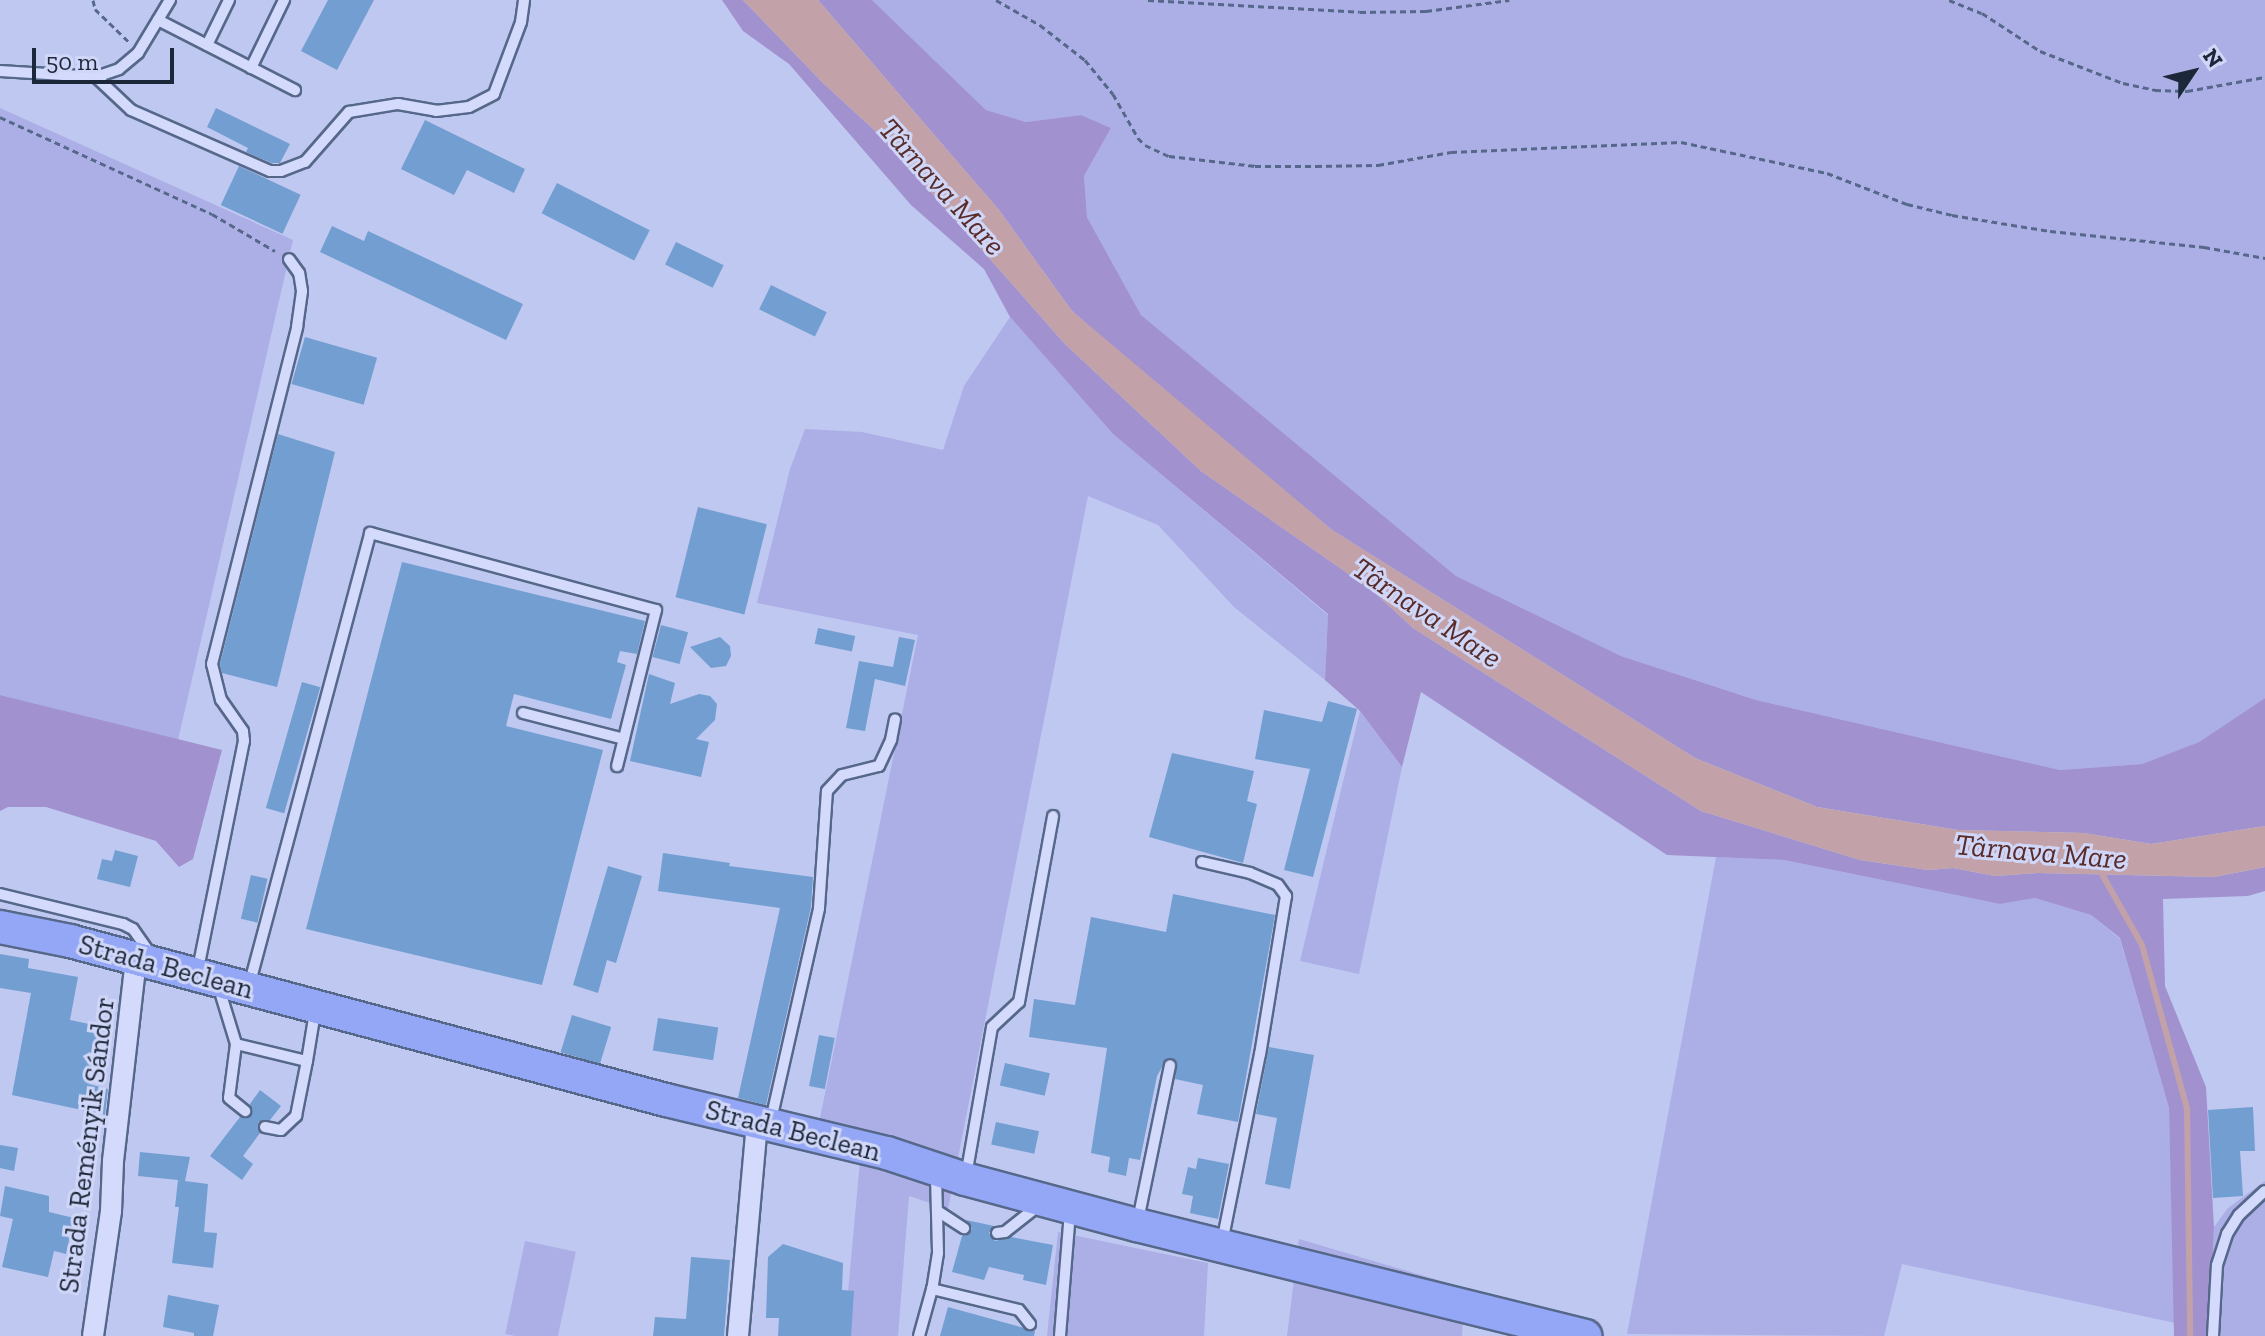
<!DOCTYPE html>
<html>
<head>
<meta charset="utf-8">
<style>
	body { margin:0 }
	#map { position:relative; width:2265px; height:1336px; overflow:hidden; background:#bfc8f0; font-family:"Zilla Slab",serif }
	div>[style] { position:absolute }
	.farmland>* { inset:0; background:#acaee6; transform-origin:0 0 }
	.green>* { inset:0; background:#a192cf }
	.water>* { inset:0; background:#c2a2a8 }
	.stream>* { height:6px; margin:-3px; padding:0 3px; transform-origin:3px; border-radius:3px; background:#c2a2a8 }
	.building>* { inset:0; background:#729ed1; transform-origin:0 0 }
	.path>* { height:3px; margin-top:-1.5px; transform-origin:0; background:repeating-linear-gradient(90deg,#56688a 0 6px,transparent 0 10px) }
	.roads { filter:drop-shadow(2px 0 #56688a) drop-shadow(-2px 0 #56688a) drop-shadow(0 2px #56688a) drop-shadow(0 -2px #56688a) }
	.lane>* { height:10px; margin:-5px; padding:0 5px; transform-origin:5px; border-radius:5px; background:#d3dafb }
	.street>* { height:20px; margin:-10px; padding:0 10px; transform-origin:10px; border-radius:10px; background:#d3dafb }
	.primary>* { height:32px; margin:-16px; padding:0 16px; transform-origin:16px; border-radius:16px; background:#94a7f6 }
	span { translate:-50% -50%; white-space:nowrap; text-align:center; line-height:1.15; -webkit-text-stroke:6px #cfd6f7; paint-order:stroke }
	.street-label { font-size:28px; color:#1c2739 }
	.water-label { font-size:30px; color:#592c2a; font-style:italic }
	.north { position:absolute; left:2153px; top:32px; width:80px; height:80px; -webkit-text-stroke:6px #cfd6f7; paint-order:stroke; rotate:55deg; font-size:22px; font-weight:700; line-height:32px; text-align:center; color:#1c2739 }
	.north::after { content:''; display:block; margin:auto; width:28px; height:36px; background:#1c2739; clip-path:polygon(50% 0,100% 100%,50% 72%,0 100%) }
	.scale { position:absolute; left:32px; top:48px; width:142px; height:36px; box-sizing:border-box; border:4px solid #1c2739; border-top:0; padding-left:10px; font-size:24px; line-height:28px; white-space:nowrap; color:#1c2739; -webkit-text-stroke:6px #cfd6f7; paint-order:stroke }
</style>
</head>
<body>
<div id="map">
	<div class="farmland">
		<i style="clip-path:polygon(872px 0,2265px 0,2265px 698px,2199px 742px,2142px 764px,2060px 770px,1756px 700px,1621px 656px,1456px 576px,1141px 315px,1087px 217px,1084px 176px,1111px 128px,1081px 115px,1026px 122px,986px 110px)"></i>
		<i style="clip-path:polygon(0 108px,293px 240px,178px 740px,0 695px)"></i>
		<i style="clip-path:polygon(1010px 317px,1113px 434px,1328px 615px,1325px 680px,1234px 607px,1158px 525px,1088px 496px,948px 1209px,909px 1196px,898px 1336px,844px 1336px,862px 1139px,818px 1128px,918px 635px,757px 603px,790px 469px,805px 429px,862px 432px,943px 450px,964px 386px)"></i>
		<i style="clip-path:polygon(1360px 711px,1402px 767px,1359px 974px,1300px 961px)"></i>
		<i style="clip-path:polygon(1716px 857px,1784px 860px,2000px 904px,2035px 898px,2091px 915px,2120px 939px,2169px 1108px,2175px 1323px,1902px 1264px,1884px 1336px,1627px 1334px)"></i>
		<i style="clip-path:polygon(2265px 1181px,2265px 1336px,2209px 1336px,2214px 1227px,2228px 1208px)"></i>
		<i style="clip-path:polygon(1058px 1232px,1208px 1263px,1204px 1336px,1047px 1336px)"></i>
		<i style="clip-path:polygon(1299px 1239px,1465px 1288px,1462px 1336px,1287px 1336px)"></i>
		<i style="left:525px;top:1241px;width:52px;height:95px;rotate:12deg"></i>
	</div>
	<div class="green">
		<i style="clip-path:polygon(722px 0,743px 0,823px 83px,884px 139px,1065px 344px,1201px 471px,1373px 591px,1413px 628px,1701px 811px,1860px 860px,1928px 870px,1953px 868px,1995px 876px,2038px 873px,2214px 877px,2265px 867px,2265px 891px,2248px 896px,2163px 899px,2165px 986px,2206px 1087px,2214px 1227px,2209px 1336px,2174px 1336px,2169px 1108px,2120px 938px,2091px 915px,2035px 898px,2000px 904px,1784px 860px,1667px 855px,1421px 692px,1402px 767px,1360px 711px,1325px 680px,1328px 614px,1113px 434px,1010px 317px,984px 269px,911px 205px,789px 64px,743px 31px)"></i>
		<i style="clip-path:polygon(818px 0,872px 0,986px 110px,1026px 122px,1081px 115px,1111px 128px,1084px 176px,1087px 217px,1141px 315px,1456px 576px,1621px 656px,1756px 700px,2060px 770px,2142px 764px,2199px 742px,2265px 698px,2265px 826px,2151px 844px,2084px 833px,1958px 830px,1817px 807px,1695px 758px,1332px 530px,1142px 372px,1072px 311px,999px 210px)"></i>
		<i style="clip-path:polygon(0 695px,222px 750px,193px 859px,179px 867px,156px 841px,46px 807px,8px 807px,0 811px)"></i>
	</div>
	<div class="water">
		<i style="clip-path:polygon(743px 0,818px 0,999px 210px,1072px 311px,1332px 530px,1695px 758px,1817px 807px,1958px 830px,2084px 833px,2151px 844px,2265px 826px,2265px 867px,2214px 877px,2038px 873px,1995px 876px,1953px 868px,1928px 870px,1860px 860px,1701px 811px,1413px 628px,1373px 591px,1201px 471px,1065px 344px,884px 139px,823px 83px)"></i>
	</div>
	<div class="stream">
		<i style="left:2099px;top:869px;width:87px;rotate:60.5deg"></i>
		<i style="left:2142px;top:945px;width:169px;rotate:74.6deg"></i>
		<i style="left:2187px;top:1108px;width:228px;rotate:89.2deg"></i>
	</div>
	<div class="building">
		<i style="clip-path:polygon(328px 0,374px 0,337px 70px,301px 51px)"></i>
		<i style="clip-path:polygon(216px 108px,290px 144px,280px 163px,272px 163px,246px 152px,248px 148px,207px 127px)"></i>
		<i style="clip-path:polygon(425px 120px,525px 169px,514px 193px,467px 170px,454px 195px,401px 169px)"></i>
		<i style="left:239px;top:166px;width:68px;height:43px;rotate:25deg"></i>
		<i style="left:557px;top:183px;width:104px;height:34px;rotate:27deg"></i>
		<i style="clip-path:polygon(332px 226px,364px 241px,368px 231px,523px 304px,506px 340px,320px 252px)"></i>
		<i style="left:676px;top:242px;width:53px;height:25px;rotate:26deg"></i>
		<i style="left:771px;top:285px;width:62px;height:27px;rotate:26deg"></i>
		<i style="left:305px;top:337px;width:75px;height:49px;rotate:16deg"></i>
		<i style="clip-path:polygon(278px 434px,335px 452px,277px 687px,222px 673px,220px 664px)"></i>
		<i style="left:698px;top:507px;width:71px;height:93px;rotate:14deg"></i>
		<i style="clip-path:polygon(402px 562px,645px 621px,637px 654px,620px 651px,617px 662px,626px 665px,611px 719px,514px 694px,506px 726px,603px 750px,542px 985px,306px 929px)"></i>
		<i style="left:661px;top:625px;width:28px;height:33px;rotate:15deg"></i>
		<i style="left:818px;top:628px;width:38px;height:16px;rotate:12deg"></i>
		<i style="clip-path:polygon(720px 637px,730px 646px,731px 656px,726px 666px,711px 668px,690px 647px)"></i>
		<i style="clip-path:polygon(899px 637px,915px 640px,905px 686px,875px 679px,865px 731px,846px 728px,859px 661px,893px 667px)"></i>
		<i style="clip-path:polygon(649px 674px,675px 683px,670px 704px,699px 694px,710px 696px,717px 704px,715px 720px,696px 739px,709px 742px,701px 777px,630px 761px)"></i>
		<i style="left:302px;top:682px;width:19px;height:131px;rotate:16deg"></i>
		<i style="clip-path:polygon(1328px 701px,1357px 709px,1313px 877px,1284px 870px,1310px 769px,1255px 759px,1264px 710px,1322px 722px)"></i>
		<i style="clip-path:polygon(1172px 753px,1254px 771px,1247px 801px,1257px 804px,1243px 863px,1149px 837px)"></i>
		<i style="clip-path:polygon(115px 850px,138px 856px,130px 887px,97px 879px,102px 859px,112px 861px)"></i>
		<i style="clip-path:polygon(663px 853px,730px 863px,729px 866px,813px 877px,811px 907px,766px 1105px,738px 1098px,780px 908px,658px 891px)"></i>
		<i style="clip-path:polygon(608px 866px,642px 876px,616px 963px,607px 960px,598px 993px,573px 985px)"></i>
		<i style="left:251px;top:875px;width:17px;height:45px;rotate:13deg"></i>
		<i style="clip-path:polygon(1173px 894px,1275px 915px,1238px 1122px,1197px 1114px,1203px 1085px,1175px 1079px,1177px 1062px,1167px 1058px,1157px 1076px,1140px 1160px,1129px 1158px,1126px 1176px,1108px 1172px,1110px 1157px,1091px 1153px,1107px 1048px,1029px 1037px,1034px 999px,1075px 1005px,1091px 917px,1166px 932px)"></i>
		<i style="clip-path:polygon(0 954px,29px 959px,28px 968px,78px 977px,70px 1020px,99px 1026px,89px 1084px,108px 1089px,105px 1115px,12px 1095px,31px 993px,0 988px)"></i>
		<i style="left:572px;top:1015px;width:41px;height:39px;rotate:17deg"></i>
		<i style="left:658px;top:1018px;width:61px;height:33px;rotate:9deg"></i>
		<i style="left:819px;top:1035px;width:16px;height:52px;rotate:11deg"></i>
		<i style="clip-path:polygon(1269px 1047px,1314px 1055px,1290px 1189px,1265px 1184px,1277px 1118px,1256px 1114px)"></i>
		<i style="left:1005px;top:1063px;width:46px;height:23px;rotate:13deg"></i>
		<i style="clip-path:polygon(260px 1090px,281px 1106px,270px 1120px,258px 1122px,260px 1133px,243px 1156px,253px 1164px,242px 1180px,210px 1156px,240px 1117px,252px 1115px,250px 1104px)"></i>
		<i style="clip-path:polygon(2253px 1107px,2255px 1151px,2240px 1151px,2243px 1196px,2213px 1198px,2208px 1110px)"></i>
		<i style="left:996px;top:1122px;width:44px;height:23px;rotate:12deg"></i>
		<i style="clip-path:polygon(0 1145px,18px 1148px,14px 1171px,0 1168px)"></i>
		<i style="clip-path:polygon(140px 1152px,190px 1157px,185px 1181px,208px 1184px,204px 1232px,217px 1233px,213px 1268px,172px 1263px,179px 1207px,175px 1207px,178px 1180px,138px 1176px)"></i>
		<i style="clip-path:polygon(1198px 1158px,1229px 1164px,1218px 1219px,1190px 1213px,1193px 1196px,1182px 1194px,1188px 1167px,1196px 1169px)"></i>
		<i style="clip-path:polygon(5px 1186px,49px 1196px,49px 1212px,74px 1218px,66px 1254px,54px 1251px,48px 1277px,2px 1267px,13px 1219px,0 1216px)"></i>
		<i style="clip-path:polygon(966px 1220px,994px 1226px,989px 1233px,995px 1241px,1011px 1237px,1053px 1245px,1046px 1285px,1023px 1280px,1024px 1275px,989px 1267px,984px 1280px,952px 1272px,962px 1236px,972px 1229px)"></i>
		<i style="clip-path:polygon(783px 1244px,843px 1263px,842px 1290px,854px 1291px,851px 1336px,778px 1336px,779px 1318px,766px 1318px,768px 1257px)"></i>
		<i style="clip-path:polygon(691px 1257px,730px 1260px,724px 1336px,653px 1336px,655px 1317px,686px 1319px)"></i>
		<i style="clip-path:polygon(168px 1295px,219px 1305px,213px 1336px,194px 1336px,194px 1333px,163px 1327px)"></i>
		<i style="clip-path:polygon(948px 1307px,1035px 1331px,1034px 1336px,940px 1336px)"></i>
	</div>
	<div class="path">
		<i style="left:93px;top:0;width:9px;rotate:77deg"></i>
		<i style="left:95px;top:9px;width:47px;rotate:44.1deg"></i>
		<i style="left:996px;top:0;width:51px;rotate:29.6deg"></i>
		<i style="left:1040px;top:25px;width:57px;rotate:37.9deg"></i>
		<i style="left:1085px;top:60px;width:44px;rotate:50.5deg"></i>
		<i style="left:1113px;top:94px;width:51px;rotate:60.4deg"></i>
		<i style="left:1138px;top:138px;width:10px;rotate:45deg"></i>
		<i style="left:1145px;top:145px;width:26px;rotate:25deg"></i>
		<i style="left:1169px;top:156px;width:87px;rotate:6.6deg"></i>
		<i style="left:1255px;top:166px;width:61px"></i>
		<i style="left:1316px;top:166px;width:62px;rotate:-0.9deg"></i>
		<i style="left:1378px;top:165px;width:74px;rotate:-10.1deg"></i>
		<i style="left:1451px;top:152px;width:230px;rotate:-2.5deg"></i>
		<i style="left:1681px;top:142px;width:149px;rotate:12deg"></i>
		<i style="left:1827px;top:173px;width:86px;rotate:21.2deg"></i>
		<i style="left:1907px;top:204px;width:46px;rotate:13.7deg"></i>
		<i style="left:1952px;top:215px;width:99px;rotate:9.3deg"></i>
		<i style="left:2050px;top:231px;width:155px;rotate:5.9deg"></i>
		<i style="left:2204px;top:247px;width:62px;rotate:10.2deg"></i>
		<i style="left:1148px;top:0;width:212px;rotate:3.2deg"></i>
		<i style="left:1360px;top:12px;width:66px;rotate:-0.9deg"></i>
		<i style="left:1426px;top:11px;width:84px;rotate:-7.5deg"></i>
		<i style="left:1949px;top:0;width:35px;rotate:22deg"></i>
		<i style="left:1982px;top:13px;width:69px;rotate:33.2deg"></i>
		<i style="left:2040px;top:51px;width:89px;rotate:21.1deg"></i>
		<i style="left:2123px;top:83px;width:33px;rotate:12deg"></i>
		<i style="left:2155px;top:90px;width:32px;rotate:2deg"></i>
		<i style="left:2187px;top:91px;width:79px;rotate:-10.2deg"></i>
		<i style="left:0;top:117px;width:233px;rotate:24.6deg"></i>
		<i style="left:212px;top:214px;width:73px;rotate:30.4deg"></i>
	</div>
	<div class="roads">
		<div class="lane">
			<i style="left:158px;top:20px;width:154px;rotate:27.1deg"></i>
			<i style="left:207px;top:45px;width:50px;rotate:-63.9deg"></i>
			<i style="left:251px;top:68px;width:76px;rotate:-64.1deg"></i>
			<i style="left:0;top:71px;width:96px;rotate:3.6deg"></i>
			<i style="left:96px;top:77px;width:24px;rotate:-19deg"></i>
			<i style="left:119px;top:69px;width:25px;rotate:-40deg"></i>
			<i style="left:138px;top:53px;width:62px;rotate:-58.9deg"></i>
			<i style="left:96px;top:77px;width:48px;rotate:43.3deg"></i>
			<i style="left:131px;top:110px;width:152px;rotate:23.7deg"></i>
			<i style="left:270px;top:171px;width:11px"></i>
			<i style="left:281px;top:171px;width:26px;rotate:-21deg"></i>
			<i style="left:305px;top:162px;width:67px;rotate:-48.7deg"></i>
			<i style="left:349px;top:112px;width:50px;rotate:-9.3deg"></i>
			<i style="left:398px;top:104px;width:39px;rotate:10deg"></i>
			<i style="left:436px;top:111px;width:33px;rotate:-7deg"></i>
			<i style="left:469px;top:107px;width:28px;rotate:-27deg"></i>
			<i style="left:494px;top:94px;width:77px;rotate:-69.4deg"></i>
			<i style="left:521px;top:22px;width:22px;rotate:-82deg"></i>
			<i style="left:523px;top:713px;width:104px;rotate:14.4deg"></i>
			<i style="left:1202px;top:862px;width:49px;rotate:12.9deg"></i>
			<i style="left:1250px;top:873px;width:30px;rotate:23deg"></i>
			<i style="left:1278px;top:885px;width:14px;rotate:54deg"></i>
			<i style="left:1286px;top:896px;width:160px;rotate:99.3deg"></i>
			<i style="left:1260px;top:1054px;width:192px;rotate:101.4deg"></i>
			<i style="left:0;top:894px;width:127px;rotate:13.7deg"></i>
			<i style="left:123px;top:924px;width:11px;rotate:27deg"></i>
			<i style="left:133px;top:929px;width:29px;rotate:55deg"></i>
			<i style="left:198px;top:969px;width:233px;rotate:-78.6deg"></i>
			<i style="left:244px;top:741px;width:10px;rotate:-96deg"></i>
			<i style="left:243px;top:731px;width:38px;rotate:-125deg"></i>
			<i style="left:221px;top:700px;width:37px;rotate:-104deg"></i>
			<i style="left:212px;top:664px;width:348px;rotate:-75.8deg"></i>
			<i style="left:297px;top:327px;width:36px;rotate:-82deg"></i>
			<i style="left:302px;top:291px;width:18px;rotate:-99deg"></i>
			<i style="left:299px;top:273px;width:17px;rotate:-126deg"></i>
			<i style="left:218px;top:985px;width:62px;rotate:73deg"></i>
			<i style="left:236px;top:1044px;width:73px;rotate:13.5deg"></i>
			<i style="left:307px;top:1061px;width:50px;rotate:-80.7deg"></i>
			<i style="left:249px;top:986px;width:469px;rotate:-75deg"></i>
			<i style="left:370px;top:533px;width:296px;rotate:15.1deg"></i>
			<i style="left:656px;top:610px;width:161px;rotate:104deg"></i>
			<i style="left:236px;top:1044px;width:54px;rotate:97.4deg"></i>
			<i style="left:229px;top:1098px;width:21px;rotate:39deg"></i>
			<i style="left:771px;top:1120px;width:217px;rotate:-77.2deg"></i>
			<i style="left:819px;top:908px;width:117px;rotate:-86.1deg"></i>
			<i style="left:827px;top:791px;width:22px;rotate:-47deg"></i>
			<i style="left:842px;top:775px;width:38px;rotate:-14deg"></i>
			<i style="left:879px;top:766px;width:29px;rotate:-65deg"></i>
			<i style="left:891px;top:740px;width:21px;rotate:-79deg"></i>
			<i style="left:265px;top:1127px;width:16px;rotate:11deg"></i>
			<i style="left:281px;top:1130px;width:21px;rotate:-43deg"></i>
			<i style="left:296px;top:1116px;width:56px;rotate:-78.7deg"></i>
			<i style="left:936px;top:1176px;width:77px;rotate:88.5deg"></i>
			<i style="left:938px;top:1253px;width:36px;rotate:99deg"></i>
			<i style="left:932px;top:1289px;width:89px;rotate:13.6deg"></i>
			<i style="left:1019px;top:1310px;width:18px;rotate:52deg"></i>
			<i style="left:966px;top:1176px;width:151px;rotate:-80.1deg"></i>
			<i style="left:992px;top:1027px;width:37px;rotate:-43deg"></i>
			<i style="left:1019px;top:1002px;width:189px;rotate:-79.6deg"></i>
			<i style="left:939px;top:1212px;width:30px;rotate:33deg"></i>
			<i style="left:1138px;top:1220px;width:158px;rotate:-78.3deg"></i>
			<i style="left:997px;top:1233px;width:8px;rotate:-7deg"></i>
			<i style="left:1005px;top:1232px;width:42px;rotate:-38.2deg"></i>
			<i style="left:919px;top:1336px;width:49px;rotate:-74.5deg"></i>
			<i style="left:1060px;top:1336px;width:124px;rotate:-85.4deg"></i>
			<i style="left:2213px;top:1336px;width:71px;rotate:-86.8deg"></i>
			<i style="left:2217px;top:1265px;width:33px;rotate:-72deg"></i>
			<i style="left:2227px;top:1234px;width:22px;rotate:-58deg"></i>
			<i style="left:2239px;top:1215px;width:35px;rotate:-43deg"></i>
		</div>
		<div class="street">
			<i style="left:93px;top:1336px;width:126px;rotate:-81.8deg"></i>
			<i style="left:111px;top:1211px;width:50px;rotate:-87.7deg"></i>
			<i style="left:113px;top:1161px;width:202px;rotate:-83.5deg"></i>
			<i style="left:738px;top:1336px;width:215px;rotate:-84.9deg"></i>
		</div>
		<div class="primary">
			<i style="left:0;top:927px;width:71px;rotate:11.3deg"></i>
			<i style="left:70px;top:941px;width:617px;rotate:14.94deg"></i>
			<i style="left:666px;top:1100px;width:227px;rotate:13.5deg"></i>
			<i style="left:887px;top:1153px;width:82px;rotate:18.4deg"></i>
			<i style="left:965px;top:1179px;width:178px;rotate:15deg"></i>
			<i style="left:1137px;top:1225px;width:462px;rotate:13.9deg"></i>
		</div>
	</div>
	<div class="street-label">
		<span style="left:166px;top:967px;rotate:15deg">Strada Beclean</span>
		<span style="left:793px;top:1131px;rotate:14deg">Strada Beclean</span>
		<span style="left:87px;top:1145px;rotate:-83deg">Strada Reményik Sándor</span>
	</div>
	<div class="water-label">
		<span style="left:942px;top:187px;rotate:48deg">Târnava Mare</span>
		<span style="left:1427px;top:613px;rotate:34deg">Târnava Mare</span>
		<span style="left:2041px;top:852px;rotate:5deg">Târnava Mare</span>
	</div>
	<div class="north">N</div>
	<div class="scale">50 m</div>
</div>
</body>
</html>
